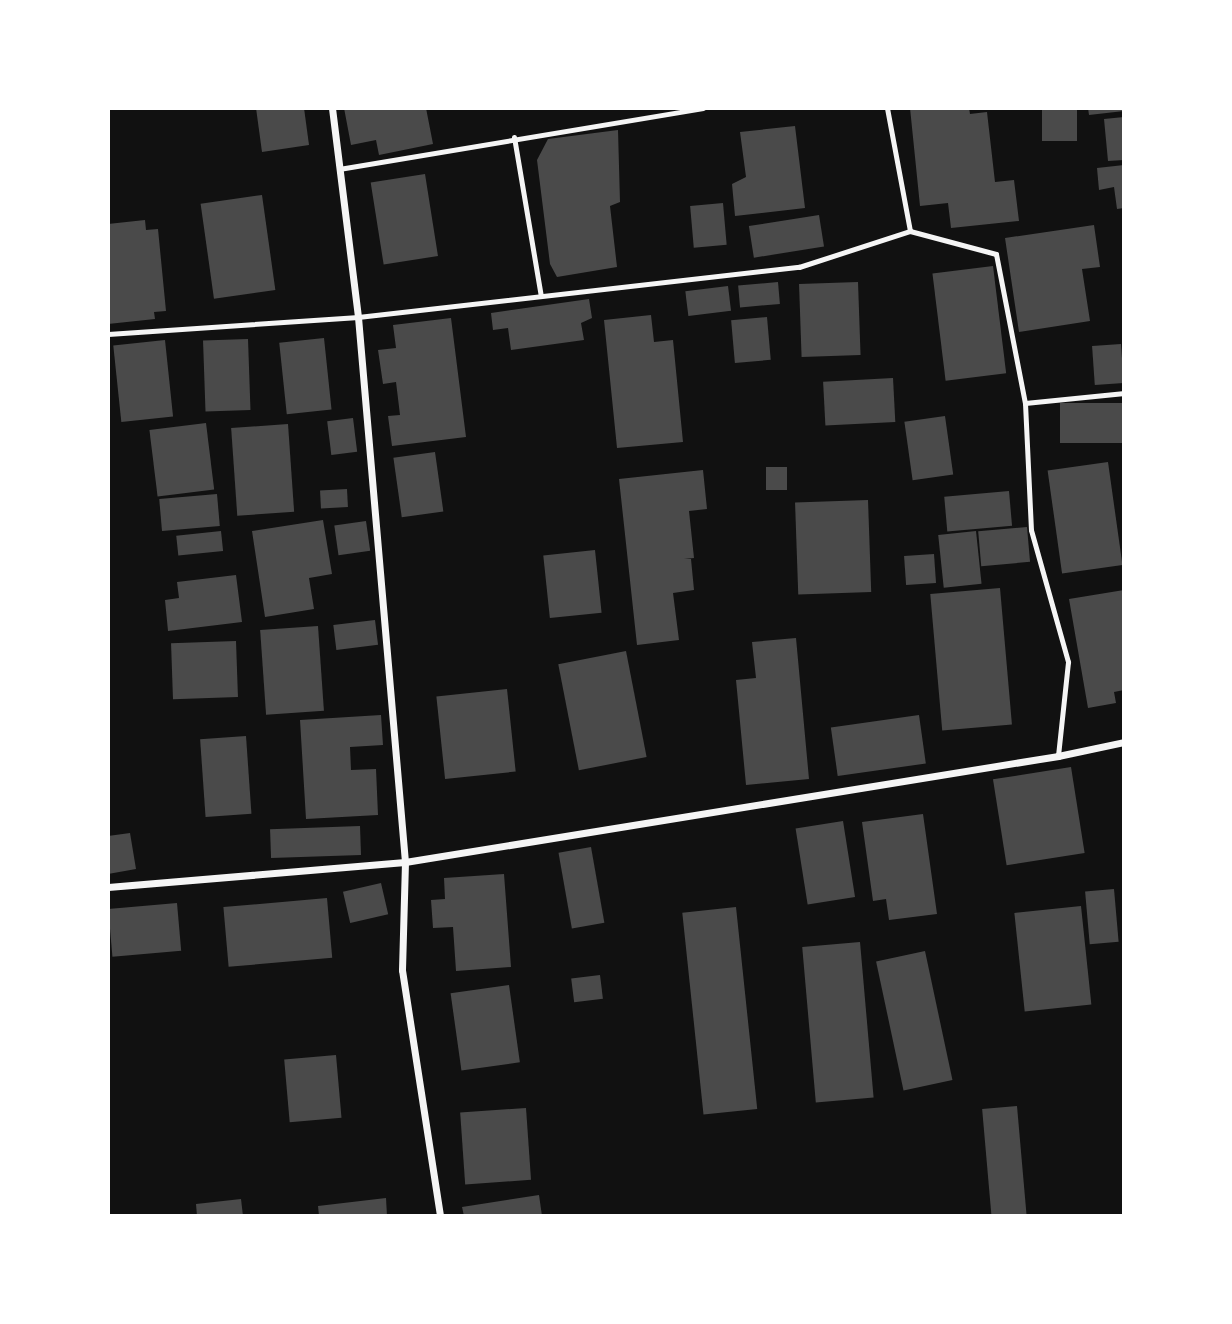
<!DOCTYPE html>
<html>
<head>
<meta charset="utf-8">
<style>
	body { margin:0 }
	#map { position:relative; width:1232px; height:1324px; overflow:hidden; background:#111; font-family:Figtree,sans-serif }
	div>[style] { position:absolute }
	.building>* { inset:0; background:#4a4a4a; transform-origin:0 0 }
	.service>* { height:5px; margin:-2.5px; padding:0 2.5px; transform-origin:2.5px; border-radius:2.5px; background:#f5f5f5 }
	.minor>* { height:7px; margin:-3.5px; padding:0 3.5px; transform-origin:3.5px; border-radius:3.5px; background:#f5f5f5 }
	span { translate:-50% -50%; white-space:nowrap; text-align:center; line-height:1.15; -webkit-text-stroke:6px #fff; paint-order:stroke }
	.frame { position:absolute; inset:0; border:110px solid #fff; pointer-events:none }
</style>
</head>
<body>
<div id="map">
	<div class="building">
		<i style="clip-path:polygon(256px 108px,304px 108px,309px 145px,262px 152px)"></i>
		<i style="clip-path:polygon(344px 108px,426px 108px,433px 144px,379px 155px,376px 140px,351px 145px)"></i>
		<i style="clip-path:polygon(910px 108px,969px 108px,970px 114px,987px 112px,995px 182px,1014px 180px,1019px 221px,951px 228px,948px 203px,920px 206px)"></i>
		<i style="left:1042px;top:108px;width:35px;height:33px"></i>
		<i style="clip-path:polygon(1088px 108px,1124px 108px,1124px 111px,1089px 115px)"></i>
		<i style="clip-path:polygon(1124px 117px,1124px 160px,1108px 161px,1104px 119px)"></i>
		<i style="clip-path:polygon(795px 126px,805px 208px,735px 216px,732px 184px,746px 177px,740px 132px)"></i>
		<i style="clip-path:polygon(618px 130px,620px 202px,610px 206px,617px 267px,557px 277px,550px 264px,537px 160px,548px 139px)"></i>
		<i style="clip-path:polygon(1124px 165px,1124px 208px,1117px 209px,1114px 187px,1099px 190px,1097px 168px)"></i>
		<i style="left:425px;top:174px;width:83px;height:55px;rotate:81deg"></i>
		<i style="left:262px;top:195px;width:96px;height:62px;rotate:82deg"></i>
		<i style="left:723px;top:203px;width:42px;height:33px;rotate:85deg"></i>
		<i style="left:819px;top:215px;width:32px;height:71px;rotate:81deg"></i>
		<i style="clip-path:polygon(145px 220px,146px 230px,158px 229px,166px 311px,154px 312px,155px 319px,108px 324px,108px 224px)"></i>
		<i style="clip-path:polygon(1094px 225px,1100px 267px,1082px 269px,1090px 321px,1019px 332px,1005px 238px)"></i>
		<i style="left:993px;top:266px;width:108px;height:61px;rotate:83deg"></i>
		<i style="left:778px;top:282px;width:22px;height:40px;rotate:85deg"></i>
		<i style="left:858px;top:282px;width:73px;height:59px;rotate:88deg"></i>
		<i style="left:728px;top:286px;width:25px;height:43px;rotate:83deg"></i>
		<i style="clip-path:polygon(589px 299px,592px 318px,581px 323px,584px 340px,511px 350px,508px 328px,493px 330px,491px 313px)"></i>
		<i style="clip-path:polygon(651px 315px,654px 342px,673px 340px,683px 442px,617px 448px,604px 320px)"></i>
		<i style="left:767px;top:317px;width:43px;height:36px;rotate:85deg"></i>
		<i style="clip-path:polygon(451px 318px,466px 437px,392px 446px,388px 416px,400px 415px,396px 382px,383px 384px,378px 350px,396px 348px,393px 325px)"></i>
		<i style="left:324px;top:338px;width:72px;height:45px;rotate:84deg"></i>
		<i style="left:248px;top:339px;width:71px;height:45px;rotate:88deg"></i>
		<i style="left:165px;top:340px;width:77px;height:52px;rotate:84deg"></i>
		<i style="left:1121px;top:344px;width:39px;height:29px;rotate:86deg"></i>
		<i style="left:893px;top:378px;width:44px;height:70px;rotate:87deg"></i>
		<i style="left:1124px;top:403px;width:40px;height:64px;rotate:90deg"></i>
		<i style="left:945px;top:416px;width:59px;height:41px;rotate:82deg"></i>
		<i style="left:353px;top:418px;width:34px;height:26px;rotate:83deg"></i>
		<i style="left:206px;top:423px;width:67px;height:57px;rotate:83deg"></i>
		<i style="left:288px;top:424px;width:88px;height:57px;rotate:86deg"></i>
		<i style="left:435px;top:452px;width:60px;height:42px;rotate:82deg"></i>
		<i style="left:1108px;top:462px;width:104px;height:61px;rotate:82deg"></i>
		<i style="left:766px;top:467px;width:21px;height:23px"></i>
		<i style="clip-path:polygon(703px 470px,707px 509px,689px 511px,694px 558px,684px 559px,691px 559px,694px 590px,673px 593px,679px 640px,637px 645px,619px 479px)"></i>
		<i style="left:347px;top:489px;width:18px;height:27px;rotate:87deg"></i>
		<i style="left:1009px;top:491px;width:35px;height:65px;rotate:85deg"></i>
		<i style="left:217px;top:494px;width:32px;height:58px;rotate:85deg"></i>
		<i style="left:868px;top:500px;width:92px;height:73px;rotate:88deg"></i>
		<i style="clip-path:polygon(323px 520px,332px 574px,309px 578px,314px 609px,265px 617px,252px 531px)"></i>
		<i style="left:366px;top:521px;width:30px;height:32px;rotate:82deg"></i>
		<i style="left:1027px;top:527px;width:35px;height:49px;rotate:85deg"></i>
		<i style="left:221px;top:531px;width:20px;height:45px;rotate:84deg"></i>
		<i style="left:976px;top:531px;width:53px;height:38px;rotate:84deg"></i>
		<i style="left:595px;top:550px;width:63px;height:52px;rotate:84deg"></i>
		<i style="left:934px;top:554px;width:29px;height:30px;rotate:86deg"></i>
		<i style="clip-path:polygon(236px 575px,242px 622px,168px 631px,165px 600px,179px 598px,177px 582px)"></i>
		<i style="left:1000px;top:588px;width:137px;height:70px;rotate:85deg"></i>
		<i style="clip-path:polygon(1124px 590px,1124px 690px,1114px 692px,1116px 703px,1088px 708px,1069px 599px)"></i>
		<i style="left:375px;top:620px;width:25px;height:42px;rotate:83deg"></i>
		<i style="left:318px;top:626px;width:85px;height:58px;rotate:86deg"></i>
		<i style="clip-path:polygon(796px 638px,809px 779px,746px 785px,736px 680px,756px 678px,752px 642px)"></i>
		<i style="left:236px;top:641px;width:56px;height:65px;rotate:88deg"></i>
		<i style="left:626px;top:651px;width:108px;height:69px;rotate:79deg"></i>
		<i style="left:507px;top:689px;width:83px;height:71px;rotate:84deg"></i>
		<i style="clip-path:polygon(381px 715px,383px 745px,350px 747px,351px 770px,376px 769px,378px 815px,306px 819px,300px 720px)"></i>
		<i style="left:919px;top:715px;width:49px;height:89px;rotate:82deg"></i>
		<i style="left:246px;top:736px;width:78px;height:46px;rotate:86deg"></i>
		<i style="left:1071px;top:767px;width:87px;height:79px;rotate:81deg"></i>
		<i style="clip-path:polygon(923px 814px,937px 914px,889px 920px,886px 899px,873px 901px,862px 822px)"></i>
		<i style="left:843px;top:821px;width:77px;height:48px;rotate:81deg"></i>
		<i style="left:360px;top:826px;width:29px;height:90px;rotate:88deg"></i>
		<i style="clip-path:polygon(130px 833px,136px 869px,108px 874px,108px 836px)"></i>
		<i style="left:591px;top:847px;width:77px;height:33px;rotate:80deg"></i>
		<i style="clip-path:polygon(504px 874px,511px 967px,456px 971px,453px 927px,433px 928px,431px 900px,445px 899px,444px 878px)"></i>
		<i style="left:381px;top:883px;width:32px;height:39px;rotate:77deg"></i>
		<i style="left:1114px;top:889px;width:53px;height:29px;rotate:85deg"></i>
		<i style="left:327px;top:898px;width:60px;height:104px;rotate:85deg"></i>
		<i style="left:177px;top:903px;width:48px;height:69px;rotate:85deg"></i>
		<i style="left:1081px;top:906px;width:99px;height:67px;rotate:84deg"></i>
		<i style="left:736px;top:907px;width:203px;height:54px;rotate:84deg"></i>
		<i style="left:860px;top:942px;width:156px;height:58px;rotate:85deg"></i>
		<i style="left:925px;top:951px;width:132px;height:50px;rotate:78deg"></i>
		<i style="left:600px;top:975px;width:24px;height:29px;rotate:83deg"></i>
		<i style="left:509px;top:985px;width:78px;height:59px;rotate:82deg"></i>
		<i style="left:336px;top:1055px;width:63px;height:52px;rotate:85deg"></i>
		<i style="left:1017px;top:1106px;width:110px;height:35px;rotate:85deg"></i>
		<i style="left:526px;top:1108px;width:72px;height:66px;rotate:86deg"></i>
		<i style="clip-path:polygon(539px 1195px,542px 1216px,464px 1216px,462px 1207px)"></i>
		<i style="clip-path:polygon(386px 1198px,387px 1216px,319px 1216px,318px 1206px)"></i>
		<i style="clip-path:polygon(241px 1199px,243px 1216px,197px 1216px,196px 1204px)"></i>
	</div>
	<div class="service">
		<i style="left:887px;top:108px;width:125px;rotate:79.4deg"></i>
		<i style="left:910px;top:231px;width:89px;rotate:15deg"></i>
		<i style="left:996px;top:254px;width:152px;rotate:79deg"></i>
		<i style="left:1025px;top:403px;width:127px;rotate:87.3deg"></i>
		<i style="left:1031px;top:530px;width:137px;rotate:74.3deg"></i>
		<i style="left:1068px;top:662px;width:95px;rotate:96.1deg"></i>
		<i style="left:514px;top:137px;width:161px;rotate:80.4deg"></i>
		<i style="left:339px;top:169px;width:369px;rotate:-9.5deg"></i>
		<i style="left:108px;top:334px;width:251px;rotate:-3.9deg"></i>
		<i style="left:358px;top:317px;width:444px;rotate:-6.5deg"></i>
		<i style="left:799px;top:267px;width:117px;rotate:-18deg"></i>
		<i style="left:1025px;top:403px;width:100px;rotate:-5.8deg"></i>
	</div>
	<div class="minor">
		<i style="left:332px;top:108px;width:211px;rotate:82.9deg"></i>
		<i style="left:358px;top:317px;width:547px;rotate:85.07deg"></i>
		<i style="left:405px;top:862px;width:108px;rotate:91.6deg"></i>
		<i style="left:402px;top:970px;width:249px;rotate:81.2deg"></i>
		<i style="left:108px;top:887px;width:298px;rotate:-4.8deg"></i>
		<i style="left:405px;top:862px;width:662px;rotate:-9.22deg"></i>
		<i style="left:1058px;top:756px;width:67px;rotate:-12deg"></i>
	</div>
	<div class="frame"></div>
</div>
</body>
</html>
